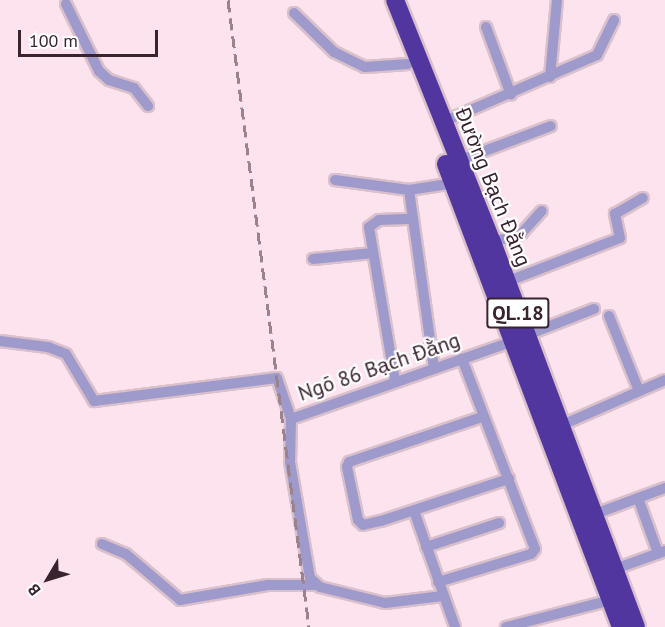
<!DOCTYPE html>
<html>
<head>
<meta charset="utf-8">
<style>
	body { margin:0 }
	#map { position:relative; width:665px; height:627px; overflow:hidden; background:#fce3ee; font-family:"PT Sans",sans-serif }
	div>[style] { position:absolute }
	.roads { filter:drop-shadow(2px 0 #d9c0cb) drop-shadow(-2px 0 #d9c0cb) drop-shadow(0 2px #d9c0cb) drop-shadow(0 -2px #d9c0cb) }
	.street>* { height:10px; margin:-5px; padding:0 5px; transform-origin:5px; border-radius:5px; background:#9f9acc }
	.highway>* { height:18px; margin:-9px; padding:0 9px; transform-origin:9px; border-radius:9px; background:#5136a0 }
	.rail>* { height:3px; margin-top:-1.5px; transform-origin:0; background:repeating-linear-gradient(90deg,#9b838e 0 12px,transparent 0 18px) }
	span { translate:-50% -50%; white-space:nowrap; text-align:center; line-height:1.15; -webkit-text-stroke:4.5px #fff; paint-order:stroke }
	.shield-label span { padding:2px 4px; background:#fff; border:2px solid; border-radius:4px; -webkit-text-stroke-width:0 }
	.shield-label { font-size:20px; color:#39232e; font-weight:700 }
	.street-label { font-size:21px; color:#39232e }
	.north { position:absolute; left:18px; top:549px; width:60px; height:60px; -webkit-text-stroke:4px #fff; paint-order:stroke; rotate:232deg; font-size:16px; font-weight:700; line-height:24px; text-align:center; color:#39232e }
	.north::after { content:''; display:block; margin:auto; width:21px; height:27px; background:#39232e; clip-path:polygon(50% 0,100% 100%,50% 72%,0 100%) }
	.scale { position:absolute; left:18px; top:30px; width:140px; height:27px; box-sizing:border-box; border:3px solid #39232e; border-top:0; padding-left:8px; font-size:18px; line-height:21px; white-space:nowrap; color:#39232e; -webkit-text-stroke:4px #fff; paint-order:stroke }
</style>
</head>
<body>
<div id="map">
	<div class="roads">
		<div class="street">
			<i style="left:66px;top:4px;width:75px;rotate:63.8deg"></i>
			<i style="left:99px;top:71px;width:13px;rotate:42deg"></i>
			<i style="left:109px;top:80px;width:26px;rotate:18deg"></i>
			<i style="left:134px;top:88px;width:23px;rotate:52deg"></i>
			<i style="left:294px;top:13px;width:56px;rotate:44.3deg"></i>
			<i style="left:334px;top:52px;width:34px;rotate:26deg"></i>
			<i style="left:365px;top:67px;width:43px;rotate:-4deg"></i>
			<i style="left:486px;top:27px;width:72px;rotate:69.8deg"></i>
			<i style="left:550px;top:77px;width:77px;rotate:-84.8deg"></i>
			<i style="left:443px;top:122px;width:168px;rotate:-23.5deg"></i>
			<i style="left:597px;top:55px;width:39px;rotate:-64deg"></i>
			<i style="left:458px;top:161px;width:99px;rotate:-20.6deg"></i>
			<i style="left:335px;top:180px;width:75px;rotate:7.7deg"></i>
			<i style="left:409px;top:190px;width:46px;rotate:-8.8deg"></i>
			<i style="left:409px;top:190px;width:180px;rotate:82deg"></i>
			<i style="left:492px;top:242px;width:30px;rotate:-15deg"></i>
			<i style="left:521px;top:234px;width:31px;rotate:-48deg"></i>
			<i style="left:313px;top:259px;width:60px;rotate:-5.7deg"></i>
			<i style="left:506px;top:282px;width:122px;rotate:-21.1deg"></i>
			<i style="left:620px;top:238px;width:25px;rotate:-102deg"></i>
			<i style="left:615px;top:214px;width:32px;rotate:-30deg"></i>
			<i style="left:609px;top:316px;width:81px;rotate:68.2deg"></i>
			<i style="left:527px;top:335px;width:72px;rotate:-21.2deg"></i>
			<i style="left:0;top:341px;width:48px;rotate:7.1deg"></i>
			<i style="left:48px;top:347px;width:19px;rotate:21deg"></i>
			<i style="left:66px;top:354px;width:55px;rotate:59.2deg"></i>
			<i style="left:94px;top:401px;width:184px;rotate:-7.2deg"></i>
			<i style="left:277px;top:378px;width:43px;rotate:71.1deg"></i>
			<i style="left:291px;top:419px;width:43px;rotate:91.3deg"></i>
			<i style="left:290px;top:462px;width:118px;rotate:80.2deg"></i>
			<i style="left:310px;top:578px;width:13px;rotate:42deg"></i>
			<i style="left:320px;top:587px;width:67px;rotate:13.8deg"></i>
			<i style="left:385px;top:603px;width:58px;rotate:-6.9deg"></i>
			<i style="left:395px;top:381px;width:156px;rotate:-99.6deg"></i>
			<i style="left:369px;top:227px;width:12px;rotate:-35deg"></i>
			<i style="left:379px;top:220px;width:33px;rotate:-2deg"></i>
			<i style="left:482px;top:417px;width:140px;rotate:161.3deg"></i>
			<i style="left:349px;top:462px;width:5px;rotate:112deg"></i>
			<i style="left:347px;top:467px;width:54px;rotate:78.3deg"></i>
			<i style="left:358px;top:520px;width:7px;rotate:45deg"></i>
			<i style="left:363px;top:525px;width:18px;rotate:-13deg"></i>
			<i style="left:381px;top:521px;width:135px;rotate:-18.2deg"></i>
			<i style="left:291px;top:419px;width:236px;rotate:-19.3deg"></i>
			<i style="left:562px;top:425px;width:112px;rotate:-23.6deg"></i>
			<i style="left:638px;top:498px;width:59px;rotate:70deg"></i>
			<i style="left:414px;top:511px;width:123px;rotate:70.5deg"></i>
			<i style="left:595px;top:514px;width:75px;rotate:-20.4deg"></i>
			<i style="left:102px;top:544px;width:26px;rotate:23deg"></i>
			<i style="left:126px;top:554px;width:71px;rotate:40.4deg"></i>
			<i style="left:180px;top:600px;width:89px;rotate:-9.7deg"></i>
			<i style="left:268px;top:585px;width:48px"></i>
			<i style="left:426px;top:547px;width:77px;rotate:-18.2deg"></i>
			<i style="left:615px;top:569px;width:53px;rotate:-19.8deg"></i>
			<i style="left:438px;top:582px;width:97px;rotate:-16.8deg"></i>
			<i style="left:531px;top:554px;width:6px;rotate:-51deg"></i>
			<i style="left:535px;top:549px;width:204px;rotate:-111deg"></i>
			<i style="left:506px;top:627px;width:108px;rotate:-14.4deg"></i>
		</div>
		<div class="highway">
			<i style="left:395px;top:0;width:261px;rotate:68.2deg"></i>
			<i style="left:492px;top:242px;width:411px;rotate:69.5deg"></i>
			<i style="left:446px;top:164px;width:495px;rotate:69.3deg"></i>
		</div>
	</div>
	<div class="rail">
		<i style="left:228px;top:0;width:632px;rotate:82.64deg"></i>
	</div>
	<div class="shield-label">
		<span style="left:518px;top:313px">QL.18</span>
	</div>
	<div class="street-label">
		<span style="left:493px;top:187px;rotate:68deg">Đường Bạch Đằng</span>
		<span style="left:379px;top:367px;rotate:-19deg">Ngõ 86 Bạch Đằng</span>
	</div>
	<div class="north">B</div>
	<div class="scale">100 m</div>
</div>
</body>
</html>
